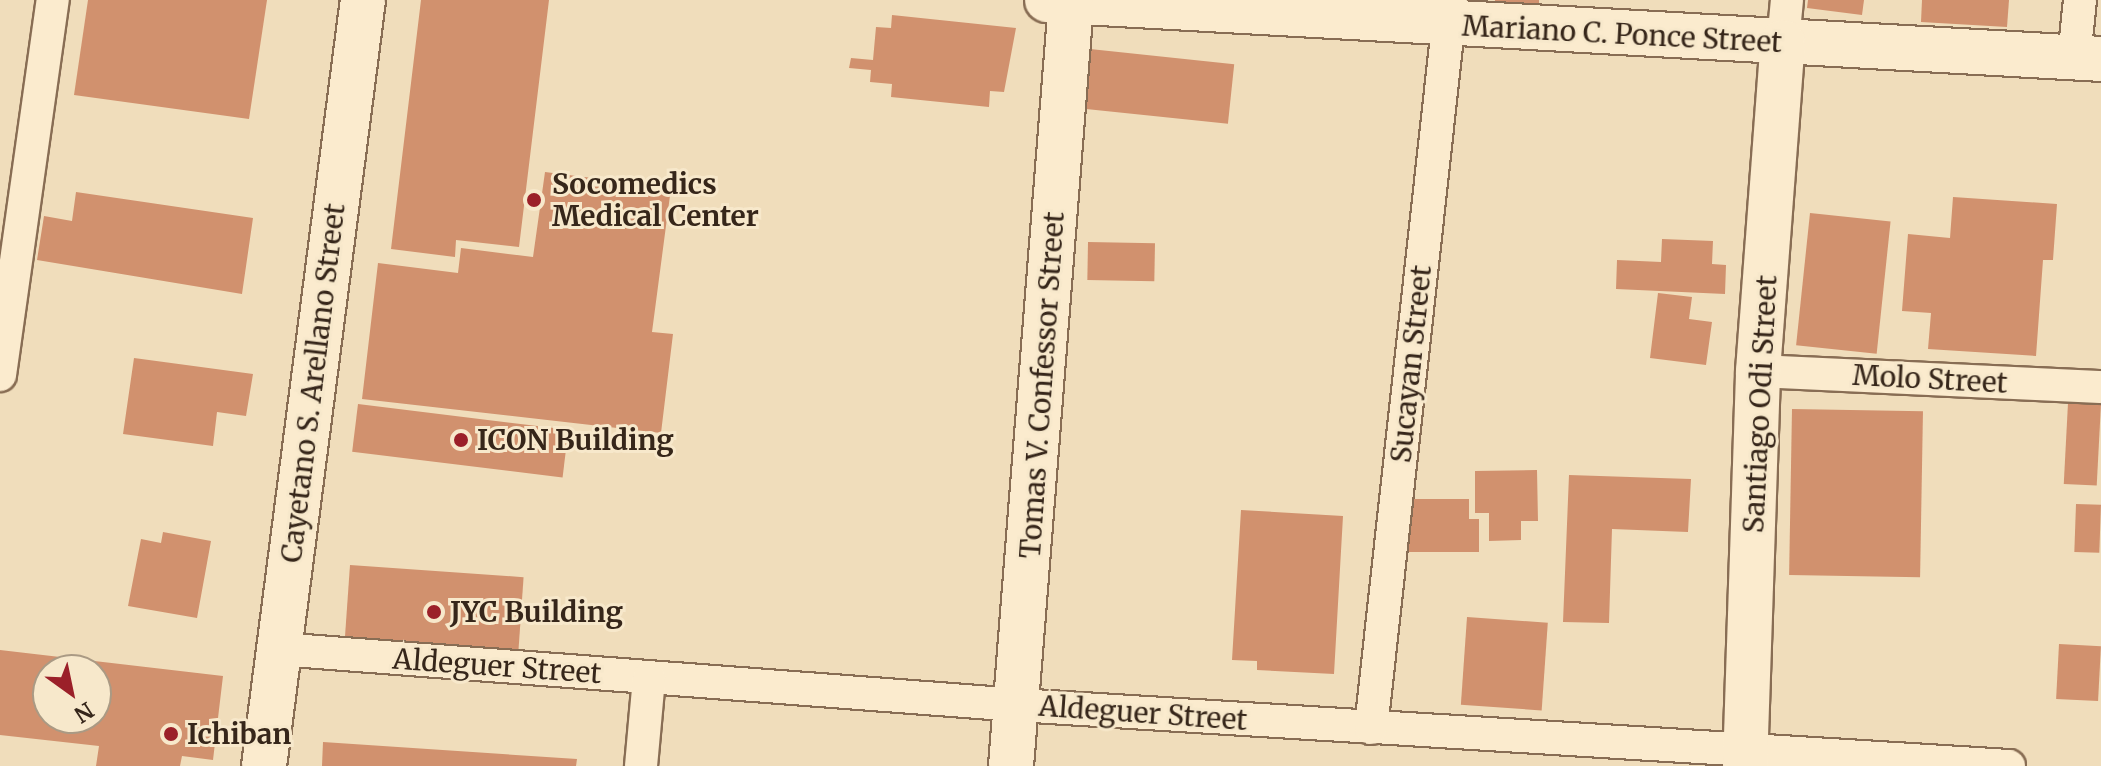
<!DOCTYPE html>
<html>
<head>
<meta charset="utf-8">
<style>
	body { margin:0 }
	#map { position:relative; width:2101px; height:766px; overflow:hidden; background:#f0ddbb; font-family:Merriweather,serif }
	div>[style] { position:absolute }
	.building>* { inset:0; background:#d1916e; transform-origin:0 0 }
	.roads { filter:drop-shadow(2px 0 #886d54) drop-shadow(-2px 0 #886d54) drop-shadow(0 2px #886d54) drop-shadow(0 -2px #886d54) }
	.street>* { height:32px; margin:-16px; padding:0 16px; transform-origin:16px; border-radius:16px; background:#fbebce }
	.secondary>* { height:44px; margin:-22px; padding:0 22px; transform-origin:22px; border-radius:22px; background:#fbebce }
	.dots>* { width:22px; height:22px; translate:-50% -50%; box-sizing:border-box; border:4px solid #f7e8cb; border-radius:50% }
	span { translate:-50% -50%; white-space:nowrap; text-align:center; line-height:1.15; -webkit-text-stroke:6px #f7e8cb; paint-order:stroke }
	.street-label { font-size:28px; color:#36261a }
	.poi-label { font-size:28px; color:#36261a; font-weight:700 }
	.left { translate:0 -50%; text-align:left }
	.north { position:absolute; left:32px; top:654px; width:80px; height:80px; box-sizing:border-box; background:#f7e8cb; border:2px solid #aa9a84; border-radius:50%; rotate:147deg; font-size:22px; font-weight:700; line-height:32px; text-align:center; color:#36261a }
	.north::after { content:''; display:block; margin:auto; width:28px; height:36px; background:#9b2029; clip-path:polygon(50% 0,100% 100%,50% 72%,0 100%) }
</style>
</head>
<body>
<div id="map">
	<div class="building">
		<i style="clip-path:polygon(88px 0,267px 0,249px 119px,74px 95px)"></i>
		<i style="clip-path:polygon(421px 0,549px 0,519px 247px,456px 240px,455px 257px,391px 249px)"></i>
		<i style="clip-path:polygon(1495px 0,1539px 0,1539px 16px,1494px 14px)"></i>
		<i style="clip-path:polygon(1808px 0,1864px 0,1862px 15px,1807px 8px)"></i>
		<i style="clip-path:polygon(1922px 0,2009px 0,2007px 27px,1921px 22px)"></i>
		<i style="clip-path:polygon(892px 15px,1016px 28px,1004px 92px,990px 91px,989px 107px,891px 97px,892px 84px,870px 82px,871px 70px,849px 68px,851px 58px,873px 60px,876px 27px,891px 28px)"></i>
		<i style="left:1090px;top:49px;width:145px;height:60px;rotate:6deg"></i>
		<i style="clip-path:polygon(545px 172px,671px 188px,652px 332px,673px 334px,661px 433px,362px 399px,378px 263px,458px 273px,461px 248px,533px 257px)"></i>
		<i style="clip-path:polygon(76px 192px,253px 218px,242px 294px,37px 260px,44px 216px,72px 221px)"></i>
		<i style="clip-path:polygon(1953px 197px,2057px 204px,2053px 260px,2043px 260px,2036px 356px,1928px 349px,1931px 313px,1902px 311px,1908px 234px,1950px 238px)"></i>
		<i style="left:1810px;top:213px;width:81px;height:133px;rotate:6deg"></i>
		<i style="clip-path:polygon(1662px 239px,1713px 241px,1712px 264px,1726px 265px,1725px 294px,1616px 289px,1617px 260px,1661px 262px)"></i>
		<i style="left:1088px;top:242px;width:67px;height:38px;rotate:1deg"></i>
		<i style="clip-path:polygon(1658px 293px,1692px 297px,1689px 319px,1712px 322px,1706px 365px,1650px 358px)"></i>
		<i style="clip-path:polygon(134px 358px,253px 374px,246px 416px,217px 412px,213px 446px,123px 434px)"></i>
		<i style="left:2068px;top:403px;width:33px;height:81px;rotate:3deg"></i>
		<i style="left:358px;top:404px;width:212px;height:48px;rotate:7deg"></i>
		<i style="left:1792px;top:409px;width:131px;height:166px;rotate:1deg"></i>
		<i style="clip-path:polygon(1537px 470px,1538px 521px,1521px 521px,1521px 540px,1489px 541px,1489px 513px,1475px 513px,1475px 471px)"></i>
		<i style="clip-path:polygon(1569px 475px,1691px 479px,1688px 532px,1612px 529px,1609px 623px,1563px 622px)"></i>
		<i style="clip-path:polygon(1406px 499px,1469px 499px,1469px 519px,1479px 519px,1479px 552px,1406px 552px)"></i>
		<i style="left:2076px;top:504px;width:25px;height:48px;rotate:2deg"></i>
		<i style="clip-path:polygon(1241px 510px,1343px 516px,1334px 674px,1257px 670px,1257px 661px,1232px 660px)"></i>
		<i style="clip-path:polygon(163px 532px,211px 541px,197px 618px,128px 606px,141px 539px,161px 543px)"></i>
		<i style="left:350px;top:565px;width:174px;height:83px;rotate:4deg"></i>
		<i style="left:1467px;top:617px;width:81px;height:88px;rotate:4deg"></i>
		<i style="left:2059px;top:644px;width:42px;height:55px;rotate:3deg"></i>
		<i style="clip-path:polygon(evenodd,0 650px,223px 676px,213px 760px,182px 756px,180px 766px,96px 766px,99px 746px,0 735px,0 650px,48px 670px,96px 670px,96px 718px,48px 718px,48px 670px)"></i>
		<i style="clip-path:polygon(323px 742px,577px 759px,576px 766px,322px 766px)"></i>
	</div>
	<div class="roads">
		<div class="street">
			<i style="left:1783px;top:42px;width:42px;rotate:-84.6deg"></i>
			<i style="left:2074px;top:58px;width:58px;rotate:-84.1deg"></i>
			<i style="left:1758px;top:371px;width:343px;rotate:2.7deg"></i>
			<i style="left:0;top:375px;width:379px;rotate:-82deg"></i>
			<i style="left:278px;top:649px;width:741px;rotate:4.33deg"></i>
			<i style="left:1017px;top:705px;width:994px;rotate:3.52deg"></i>
			<i style="left:1371px;top:728px;width:732px;rotate:-83.73deg"></i>
			<i style="left:641px;top:766px;width:88px;rotate:-84.8deg"></i>
		</div>
		<div class="secondary">
			<i style="left:1047px;top:0;width:1056px;rotate:3.2deg"></i>
			<i style="left:264px;top:766px;width:772px;rotate:-82.64deg"></i>
			<i style="left:1011px;top:766px;width:765px;rotate:-85.5deg"></i>
			<i style="left:1745px;top:766px;width:395px;rotate:-88.1deg"></i>
			<i style="left:1758px;top:371px;width:330px;rotate:-85.7deg"></i>
		</div>
	</div>
	<div class="dots">
		<i style="left:534px;top:200px;background:#9b2029"></i>
		<i style="left:461px;top:440px;background:#9b2029"></i>
		<i style="left:434px;top:612px;background:#9b2029"></i>
		<i style="left:171px;top:734px;background:#9b2029"></i>
	</div>
	<div class="street-label">
		<span style="left:1622px;top:34px;rotate:3deg">Mariano C. Ponce Street</span>
		<span style="left:1411px;top:364px;rotate:-84deg">Sucayan Street</span>
		<span style="left:1930px;top:379px;rotate:3deg">Molo Street</span>
		<span style="left:313px;top:383px;rotate:-83deg">Cayetano S. Arellano Street</span>
		<span style="left:1042px;top:385px;rotate:-86deg">Tomas V. Confessor Street</span>
		<span style="left:1760px;top:404px;rotate:-87deg">Santiago Odi Street</span>
		<span style="left:497px;top:666px;rotate:4deg">Aldeguer Street</span>
		<span style="left:1143px;top:713px;rotate:4deg">Aldeguer Street</span>
	</div>
	<div class="poi-label">
		<span class="left" style="left:552px;top:200px">Socomedics<br>Medical Center</span>
		<span class="left" style="left:477px;top:440px">ICON Building</span>
		<span class="left" style="left:450px;top:612px">JYC Building</span>
		<span class="left" style="left:187px;top:734px">Ichiban</span>
	</div>
	<div class="north">N</div>
</div>
</body>
</html>
